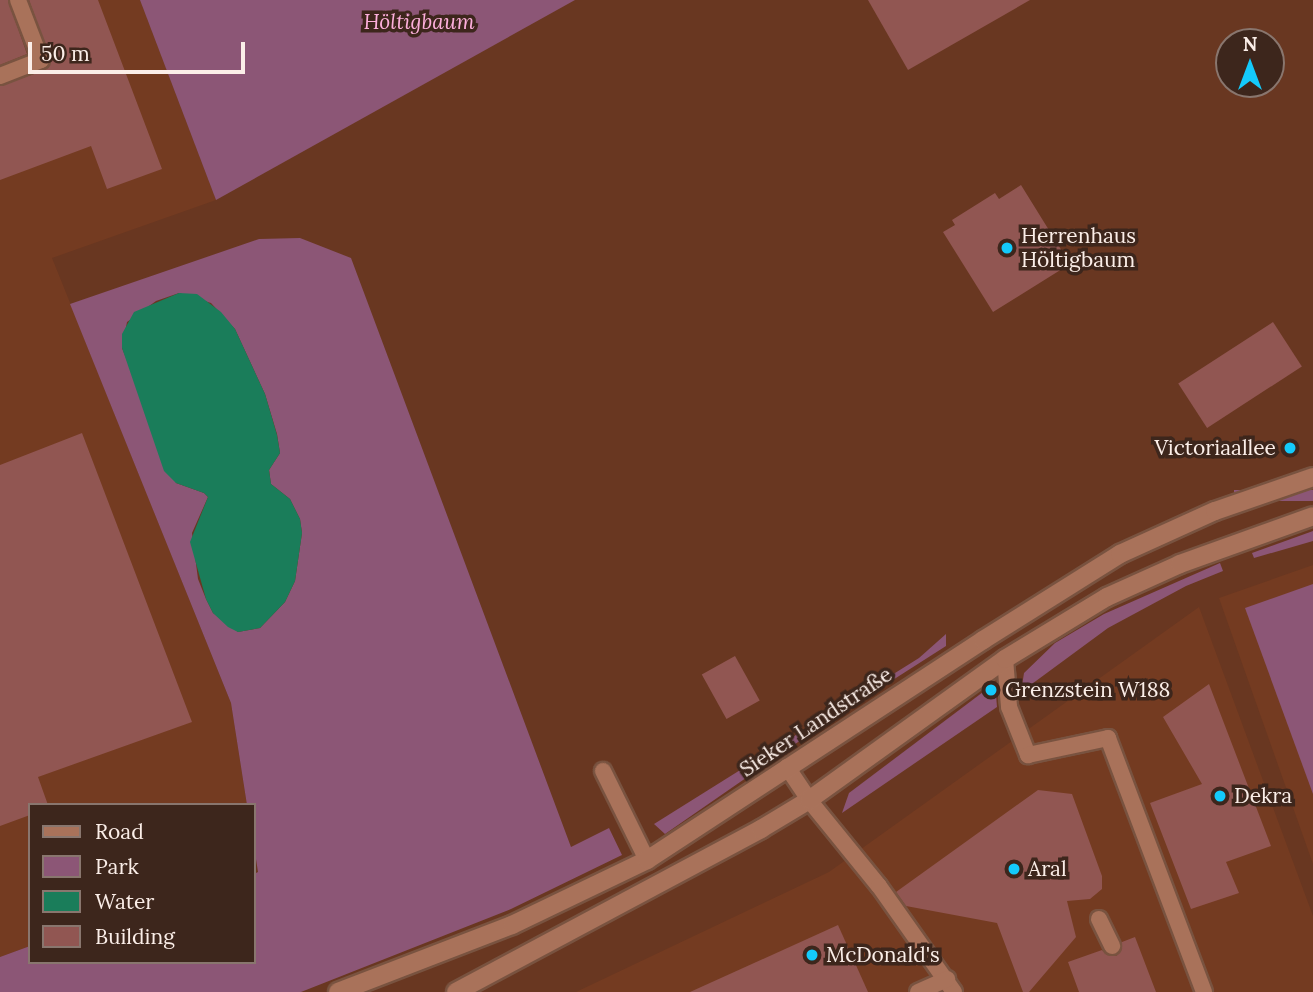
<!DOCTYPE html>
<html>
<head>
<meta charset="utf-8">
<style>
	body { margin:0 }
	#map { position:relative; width:1313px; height:992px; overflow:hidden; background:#693721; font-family:Lora,serif }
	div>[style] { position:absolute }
	.built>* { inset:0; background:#743b21 }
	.green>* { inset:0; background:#8c5676; transform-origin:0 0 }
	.water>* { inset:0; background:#1a7d5a }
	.building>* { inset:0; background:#915652; transform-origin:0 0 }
	.roads { filter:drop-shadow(2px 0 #795340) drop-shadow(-2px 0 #795340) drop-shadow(0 2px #795340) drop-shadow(0 -2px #795340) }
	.lane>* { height:16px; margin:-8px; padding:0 8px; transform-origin:8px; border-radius:8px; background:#a9725a }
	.secondary>* { height:18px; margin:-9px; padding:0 9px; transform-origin:9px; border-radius:9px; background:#a9725a }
	.dots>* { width:19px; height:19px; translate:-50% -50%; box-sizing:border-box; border:4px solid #3d261c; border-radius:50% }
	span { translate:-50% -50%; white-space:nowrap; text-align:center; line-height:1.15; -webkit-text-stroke:7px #3d261c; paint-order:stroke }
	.park-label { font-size:21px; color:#fdafdc; font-style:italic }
	.poi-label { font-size:21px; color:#fbeee8 }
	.left { translate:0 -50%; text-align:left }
	.right { translate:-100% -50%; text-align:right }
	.street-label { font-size:21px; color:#fbeee8 }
	.legend { position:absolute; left:28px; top:803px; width:228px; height:161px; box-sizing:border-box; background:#3d261c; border:2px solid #89766e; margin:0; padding:9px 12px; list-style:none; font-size:21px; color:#fbeee8 }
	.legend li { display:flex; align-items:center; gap:14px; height:35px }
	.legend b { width:35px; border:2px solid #89766e }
	.north { position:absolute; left:1215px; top:28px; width:70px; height:70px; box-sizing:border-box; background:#3d261c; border:2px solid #89766e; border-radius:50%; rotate:0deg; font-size:19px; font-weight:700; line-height:28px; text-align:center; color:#fbeee8 }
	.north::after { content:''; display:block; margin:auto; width:24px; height:32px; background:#14cafb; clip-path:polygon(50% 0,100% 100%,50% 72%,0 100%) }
	.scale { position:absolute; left:28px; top:42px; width:217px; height:32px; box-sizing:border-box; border:4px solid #fbeee8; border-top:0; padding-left:9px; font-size:21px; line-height:24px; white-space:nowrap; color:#fbeee8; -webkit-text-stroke:5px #3d261c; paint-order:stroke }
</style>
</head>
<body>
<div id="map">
	<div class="built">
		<i style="clip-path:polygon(0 0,140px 0,216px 200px,52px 258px,231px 703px,247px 805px,30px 805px,30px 946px,0 957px)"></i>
		<i style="clip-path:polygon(1313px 565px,1313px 864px,1219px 598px)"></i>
		<i style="clip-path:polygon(1199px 607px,1313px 916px,1313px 992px,576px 992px,829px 872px)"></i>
	</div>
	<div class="green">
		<i style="clip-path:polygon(140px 0,575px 0,216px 200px)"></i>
		<i style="clip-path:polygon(evenodd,300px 238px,351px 258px,571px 847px,609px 828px,622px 855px,511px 909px,301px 992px,0 992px,0 957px,30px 946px,30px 962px,254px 962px,254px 874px,258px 872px,254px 846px,254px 805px,247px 805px,231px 703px,70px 304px,259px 239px,300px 238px,179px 293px,211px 303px,235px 329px,265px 394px,277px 434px,280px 453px,269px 470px,271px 484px,290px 499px,300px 519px,302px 533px,295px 581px,285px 602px,260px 628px,238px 632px,213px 613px,206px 599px,198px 579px,192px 533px,208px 497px,204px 493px,176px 483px,122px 348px,127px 322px,156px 301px,179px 293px)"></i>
		<i style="left:1313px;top:490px;width:11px;height:79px;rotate:90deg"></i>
		<i style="clip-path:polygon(1313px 531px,1313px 541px,1254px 558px,1252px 553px)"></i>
		<i style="clip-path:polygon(1220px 563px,1223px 571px,1186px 586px,1108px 628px,1021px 692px,1024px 673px,1055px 643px,1104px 614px)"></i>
		<i style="clip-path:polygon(1313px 584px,1313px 794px,1245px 608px)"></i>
		<i style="clip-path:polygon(946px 634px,946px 646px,827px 722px,665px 834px,654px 824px,919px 658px)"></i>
		<i style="clip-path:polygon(995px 683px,997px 707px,842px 813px,849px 793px)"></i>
	</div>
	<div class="water">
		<i style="clip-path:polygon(179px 293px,197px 294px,221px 312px,235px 329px,265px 394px,277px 435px,280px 453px,269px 470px,271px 484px,290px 499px,300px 519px,302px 533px,295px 581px,285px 602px,260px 628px,238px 632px,228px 627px,213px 613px,206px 599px,190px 542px,208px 497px,204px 493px,176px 483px,164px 471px,122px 348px,122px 334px,134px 312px)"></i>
	</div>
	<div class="building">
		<i style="clip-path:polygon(0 0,8px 0,27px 54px,0 65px)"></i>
		<i style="clip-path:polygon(29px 0,98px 0,162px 169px,107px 189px,91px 146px,0 180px,0 86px,45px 70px,51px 62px)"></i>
		<i style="clip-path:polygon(868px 0,1030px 0,908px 70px)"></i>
		<i style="clip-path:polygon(1021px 185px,1070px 264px,993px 312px,943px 232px,955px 225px,952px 220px,995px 193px,999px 199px)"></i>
		<i style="left:1273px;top:322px;width:53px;height:113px;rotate:57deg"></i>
		<i style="clip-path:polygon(82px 433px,192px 722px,38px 777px,48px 805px,30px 805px,30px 815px,0 826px,0 465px)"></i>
		<i style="left:735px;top:656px;width:51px;height:38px;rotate:61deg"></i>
		<i style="clip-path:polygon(1209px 684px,1271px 846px,1226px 862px,1239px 893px,1191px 909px,1150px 803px,1202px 784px,1163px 717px)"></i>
		<i style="clip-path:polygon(1038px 790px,1072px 794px,1102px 876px,1102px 889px,1090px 899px,1067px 901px,1076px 937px,1029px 992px,1023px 992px,997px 923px,906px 906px,896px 892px)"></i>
		<i style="clip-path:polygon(838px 925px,868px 992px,690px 992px)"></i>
		<i style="clip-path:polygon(1135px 937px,1156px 992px,1079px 992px,1068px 962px,1102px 950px,1107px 955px,1116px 956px,1121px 951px,1122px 942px)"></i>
	</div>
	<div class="roads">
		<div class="lane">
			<i style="left:0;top:76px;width:44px;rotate:-21.3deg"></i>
			<i style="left:41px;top:60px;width:64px;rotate:-111deg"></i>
			<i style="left:1005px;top:659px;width:48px;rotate:85.2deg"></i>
			<i style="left:1009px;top:707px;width:52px;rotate:68.4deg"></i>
			<i style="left:1028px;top:755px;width:82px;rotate:-12deg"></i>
			<i style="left:1108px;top:738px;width:272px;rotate:69.3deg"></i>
			<i style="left:787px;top:767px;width:40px;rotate:56deg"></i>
			<i style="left:809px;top:800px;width:111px;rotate:50.9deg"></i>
			<i style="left:879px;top:886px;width:130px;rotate:54.7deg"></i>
			<i style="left:603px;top:771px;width:99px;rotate:63.7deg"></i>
			<i style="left:1099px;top:919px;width:30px;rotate:64deg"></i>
			<i style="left:918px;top:992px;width:32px;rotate:-24deg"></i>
		</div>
		<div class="secondary">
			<i style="left:338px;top:992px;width:186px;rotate:-21.1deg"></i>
			<i style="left:512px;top:925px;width:150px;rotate:-25.7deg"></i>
			<i style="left:647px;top:860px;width:402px;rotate:-33.2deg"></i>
			<i style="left:983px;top:640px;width:162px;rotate:-32.1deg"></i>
			<i style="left:1120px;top:554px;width:104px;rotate:-24.4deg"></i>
			<i style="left:1215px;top:511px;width:104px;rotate:-19.1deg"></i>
			<i style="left:456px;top:992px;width:346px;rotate:-28.1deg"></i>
			<i style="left:761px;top:829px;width:56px;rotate:-31.1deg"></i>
			<i style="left:809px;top:800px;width:241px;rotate:-35.7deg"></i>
			<i style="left:1005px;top:659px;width:119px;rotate:-31.3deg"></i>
			<i style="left:1107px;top:597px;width:80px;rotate:-24.3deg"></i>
			<i style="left:1180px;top:564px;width:141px;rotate:-19.8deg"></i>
		</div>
	</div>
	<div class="dots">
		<i style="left:1007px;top:248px;background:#14cafb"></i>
		<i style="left:1290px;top:448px;background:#14cafb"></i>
		<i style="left:991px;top:690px;background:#14cafb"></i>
		<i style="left:1220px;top:796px;background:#14cafb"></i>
		<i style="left:1014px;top:869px;background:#14cafb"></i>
		<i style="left:812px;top:955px;background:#14cafb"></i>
	</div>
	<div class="park-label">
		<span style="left:419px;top:22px">Höltigbaum</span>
	</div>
	<div class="poi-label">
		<span class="left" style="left:1021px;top:248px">Herrenhaus<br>Höltigbaum</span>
		<span class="right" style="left:1276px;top:448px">Victoriaallee</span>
		<span class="left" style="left:1005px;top:690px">Grenzstein W188</span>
		<span class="left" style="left:1234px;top:796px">Dekra</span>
		<span class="left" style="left:1028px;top:869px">Aral</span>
		<span class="left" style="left:826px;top:955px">McDonald's</span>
	</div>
	<div class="street-label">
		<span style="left:816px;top:722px;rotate:-34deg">Sieker Landstraße</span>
	</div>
	<ul class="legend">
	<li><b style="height:9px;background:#a9725a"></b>Road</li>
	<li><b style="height:19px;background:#8c5676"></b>Park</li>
	<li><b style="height:19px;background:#1a7d5a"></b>Water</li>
	<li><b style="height:19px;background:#915652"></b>Building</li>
	</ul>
	<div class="north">N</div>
	<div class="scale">50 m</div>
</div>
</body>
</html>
